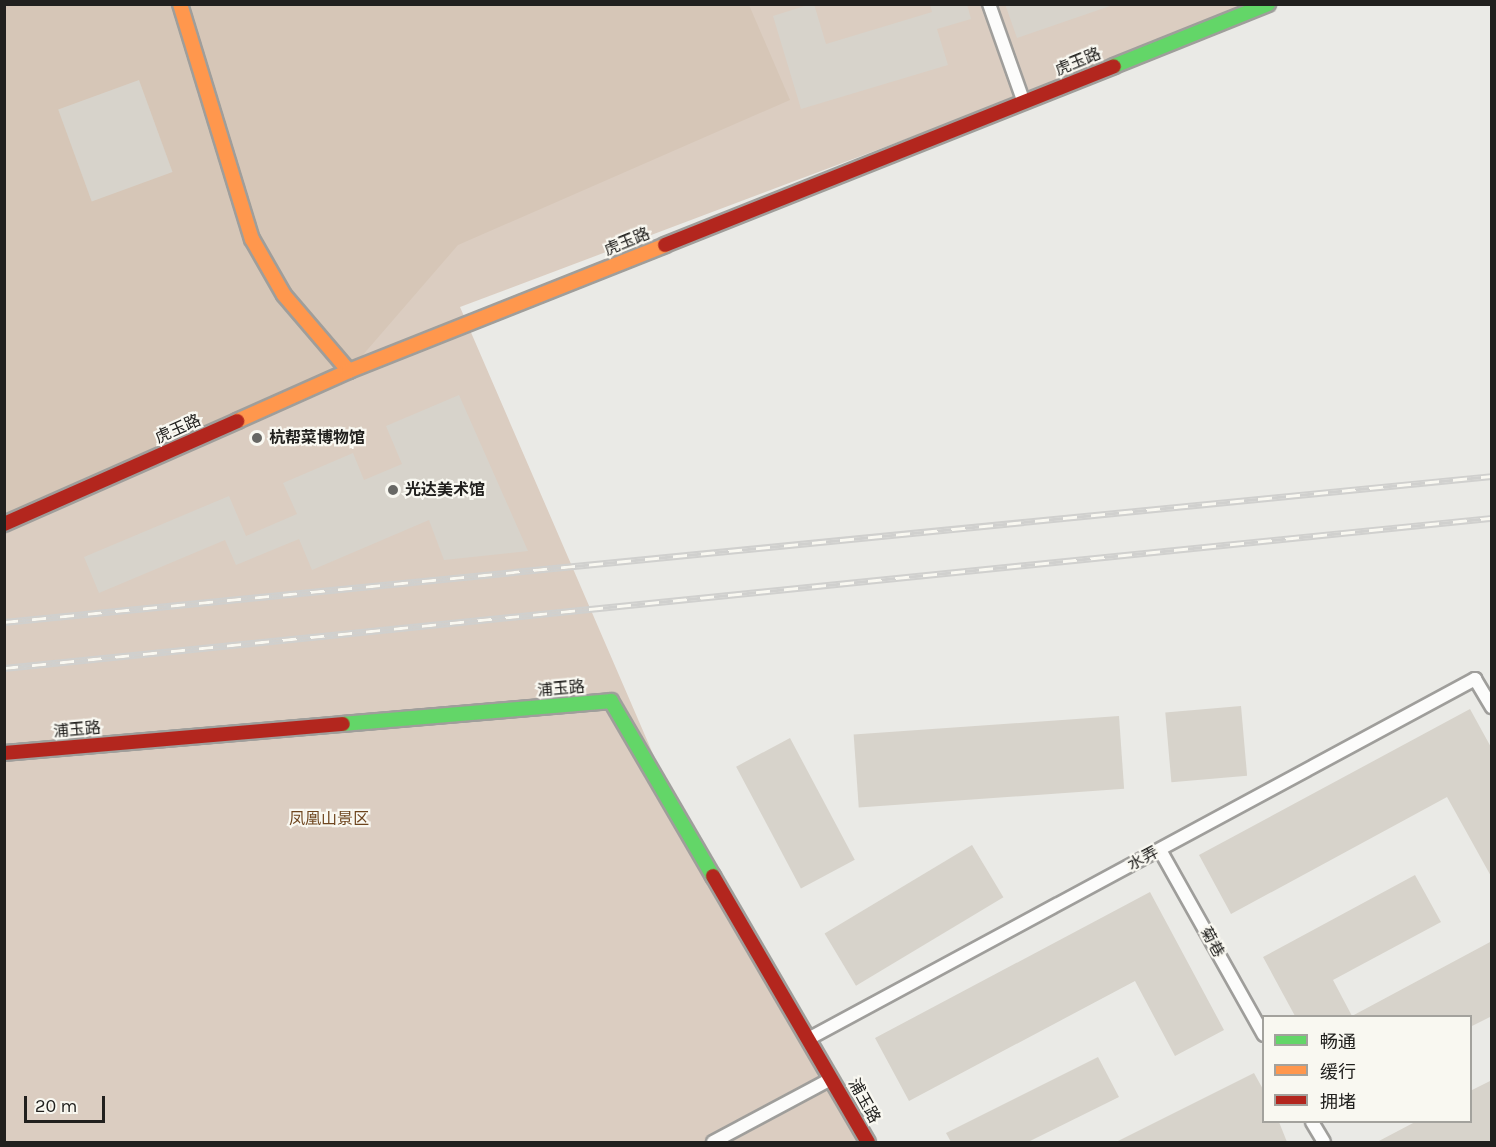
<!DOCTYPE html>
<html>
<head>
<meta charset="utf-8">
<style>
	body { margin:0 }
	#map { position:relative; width:1496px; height:1147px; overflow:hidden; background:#eaeae6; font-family:Karla,"Noto Sans SC",sans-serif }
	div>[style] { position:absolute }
	.green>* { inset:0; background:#dbcdc1 }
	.forest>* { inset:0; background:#d6c6b7 }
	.building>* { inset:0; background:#d7d3cb; transform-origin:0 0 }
	.roads { filter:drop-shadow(2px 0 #9f9e9b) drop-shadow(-2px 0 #9f9e9b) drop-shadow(0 2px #9f9e9b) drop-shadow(0 -2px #9f9e9b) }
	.lane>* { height:12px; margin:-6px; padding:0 6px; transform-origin:6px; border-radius:6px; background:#fcfcfb }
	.fast>* { height:14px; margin:-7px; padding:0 7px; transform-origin:7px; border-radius:7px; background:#63d668 }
	.slow>* { height:14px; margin:-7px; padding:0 7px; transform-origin:7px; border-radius:7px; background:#ff974d }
	.jam>* { height:14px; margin:-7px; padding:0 7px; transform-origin:7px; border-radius:7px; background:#b3261e }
	.rail>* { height:7px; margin-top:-3.5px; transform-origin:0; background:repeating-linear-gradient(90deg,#f9f8f1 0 14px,#d0d0ce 0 28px); box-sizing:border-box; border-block:2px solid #d0d0ce }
	.dots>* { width:16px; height:16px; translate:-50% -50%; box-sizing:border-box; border:3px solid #f9f8f1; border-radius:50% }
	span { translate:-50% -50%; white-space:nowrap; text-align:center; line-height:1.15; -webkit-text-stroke:4.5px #f9f8f1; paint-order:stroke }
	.street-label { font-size:16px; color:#21201e }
	.poi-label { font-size:16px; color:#21201e; font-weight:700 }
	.left { translate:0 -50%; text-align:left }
	.park-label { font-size:16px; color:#6e451e }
	.frame { position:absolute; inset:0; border:6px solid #21201e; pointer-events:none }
	.legend { position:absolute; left:1262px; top:1015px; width:210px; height:108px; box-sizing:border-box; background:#f9f8f1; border:2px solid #a3a29d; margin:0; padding:8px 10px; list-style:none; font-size:18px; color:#21201e }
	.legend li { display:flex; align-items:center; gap:12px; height:30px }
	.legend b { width:30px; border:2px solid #a3a29d }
	.scale { position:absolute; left:24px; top:1096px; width:81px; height:27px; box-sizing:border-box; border:3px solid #21201e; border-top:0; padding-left:8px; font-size:18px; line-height:21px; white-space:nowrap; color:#21201e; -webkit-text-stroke:4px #f9f8f1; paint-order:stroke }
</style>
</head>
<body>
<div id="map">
	<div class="green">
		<i style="clip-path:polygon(5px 5px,1262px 5px,460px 307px,666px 784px,868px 1142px,5px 1142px)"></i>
	</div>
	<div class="forest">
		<i style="clip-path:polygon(5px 5px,749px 5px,790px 100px,458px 245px,349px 371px,5px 524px)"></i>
	</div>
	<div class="building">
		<i style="clip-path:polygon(811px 4px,814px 4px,826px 44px,932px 12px,930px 4px,967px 4px,971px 19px,937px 29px,948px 65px,801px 109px,773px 16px)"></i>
		<i style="clip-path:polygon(1005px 4px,1112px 4px,1113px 5px,1017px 38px)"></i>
		<i style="left:139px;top:80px;width:98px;height:86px;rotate:70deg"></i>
		<i style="clip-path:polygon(459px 395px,528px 551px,444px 560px,429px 520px,312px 570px,299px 539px,236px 565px,225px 540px,99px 593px,84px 557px,229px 496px,246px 536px,297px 514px,283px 483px,353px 453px,364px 480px,402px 464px,386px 426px)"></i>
		<i style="left:1241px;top:706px;width:70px;height:76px;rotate:85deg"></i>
		<i style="clip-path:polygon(1470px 709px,1492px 749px,1492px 878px,1447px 797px,1231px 914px,1199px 855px)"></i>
		<i style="left:1119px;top:716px;width:73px;height:266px;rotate:86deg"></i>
		<i style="left:790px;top:738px;width:138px;height:61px;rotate:62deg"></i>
		<i style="left:972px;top:845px;width:61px;height:172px;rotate:59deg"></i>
		<i style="clip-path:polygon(1415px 875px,1441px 922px,1333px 980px,1352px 1016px,1492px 941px,1492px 1016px,1470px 1027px,1470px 1016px,1295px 1016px,1263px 957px)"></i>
		<i style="clip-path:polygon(1150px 892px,1224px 1030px,1175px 1056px,1135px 981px,909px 1101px,875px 1038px)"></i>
		<i style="clip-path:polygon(1098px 1057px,1119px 1097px,1028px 1142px,951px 1142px,946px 1133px)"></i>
		<i style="clip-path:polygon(1254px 1073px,1264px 1091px,1264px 1122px,1279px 1122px,1287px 1142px,1116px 1142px)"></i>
		<i style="clip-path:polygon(1492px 1080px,1492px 1142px,1377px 1142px,1415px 1122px,1470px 1122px,1470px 1091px)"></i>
	</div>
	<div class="roads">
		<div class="lane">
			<i style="left:989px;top:4px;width:102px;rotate:70.5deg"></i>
			<i style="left:1160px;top:850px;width:212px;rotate:60.7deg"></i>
			<i style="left:810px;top:1038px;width:756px;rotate:-28.36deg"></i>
			<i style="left:1475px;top:679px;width:33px;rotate:59deg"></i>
			<i style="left:1312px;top:1122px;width:23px;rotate:59deg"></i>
			<i style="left:713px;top:1142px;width:134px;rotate:-28.1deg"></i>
		</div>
		<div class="fast">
			<i style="left:1114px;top:66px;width:166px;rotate:-21.9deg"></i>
			<i style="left:343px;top:724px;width:269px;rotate:-4.9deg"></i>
			<i style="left:611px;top:701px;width:203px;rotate:59.8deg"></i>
		</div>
		<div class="slow">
			<i style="left:180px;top:4px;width:246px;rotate:73deg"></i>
			<i style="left:252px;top:239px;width:64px;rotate:60.3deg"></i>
			<i style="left:284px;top:295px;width:100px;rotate:49.5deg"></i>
			<i style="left:237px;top:421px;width:123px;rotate:-24.1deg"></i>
			<i style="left:349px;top:371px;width:340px;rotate:-21.7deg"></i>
		</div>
		<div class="jam">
			<i style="left:665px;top:245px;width:483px;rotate:-21.7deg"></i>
			<i style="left:4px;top:524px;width:255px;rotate:-23.8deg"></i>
			<i style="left:4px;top:753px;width:340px;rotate:-4.9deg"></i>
			<i style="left:713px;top:876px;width:308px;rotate:59.8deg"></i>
		</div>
	</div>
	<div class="rail">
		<i style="left:4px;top:622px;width:1495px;rotate:-5.6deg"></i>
		<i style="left:4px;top:668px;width:1496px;rotate:-5.76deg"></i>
	</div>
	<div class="dots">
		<i style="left:257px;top:438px;background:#676764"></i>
		<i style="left:393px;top:490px;background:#676764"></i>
	</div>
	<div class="street-label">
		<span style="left:1078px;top:62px;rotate:-22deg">虎玉路</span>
		<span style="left:627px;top:242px;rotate:-22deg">虎玉路</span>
		<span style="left:178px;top:429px;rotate:-24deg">虎玉路</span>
		<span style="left:561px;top:689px;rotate:-5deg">浦玉路</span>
		<span style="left:77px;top:730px;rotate:-5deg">浦玉路</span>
		<span style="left:1143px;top:859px;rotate:-28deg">水弄</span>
		<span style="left:1212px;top:942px;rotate:61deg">菊巷</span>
		<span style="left:864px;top:1101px;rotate:61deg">浦玉路</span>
	</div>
	<div class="poi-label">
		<span class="left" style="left:269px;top:438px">杭帮菜博物馆</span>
		<span class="left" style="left:405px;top:490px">光达美术馆</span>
	</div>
	<div class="park-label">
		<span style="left:329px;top:819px">凤凰山景区</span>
	</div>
	<div class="frame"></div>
	<ul class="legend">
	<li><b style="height:8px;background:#63d668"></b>畅通</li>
	<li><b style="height:8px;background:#ff974d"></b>缓行</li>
	<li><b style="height:8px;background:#b3261e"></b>拥堵</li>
	</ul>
	<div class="scale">20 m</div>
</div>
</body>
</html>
